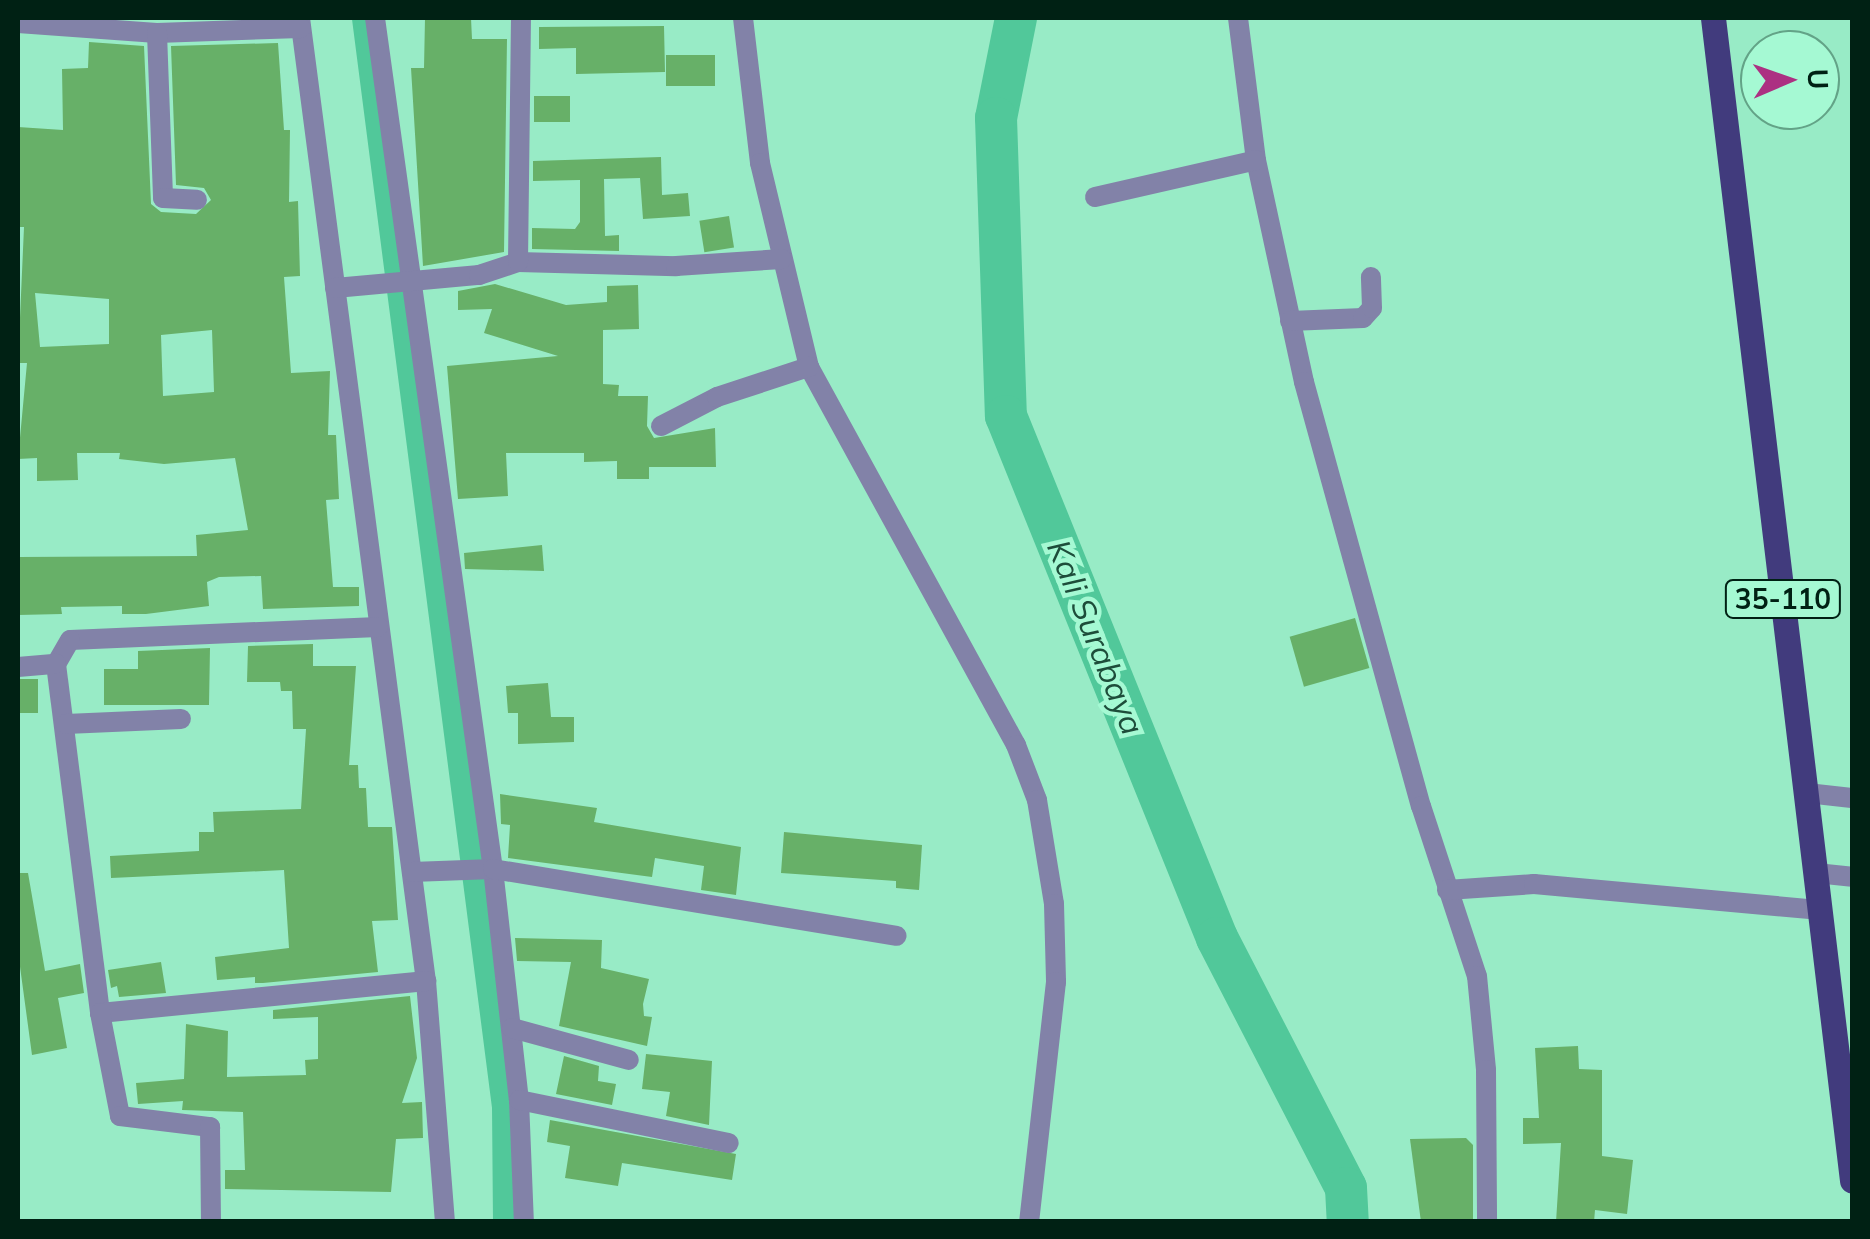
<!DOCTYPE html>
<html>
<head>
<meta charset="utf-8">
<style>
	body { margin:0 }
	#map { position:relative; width:1870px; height:1239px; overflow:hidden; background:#98ebc6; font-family:Mulish,sans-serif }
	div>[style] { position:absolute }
	.canal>* { height:25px; margin:-12.5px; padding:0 12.5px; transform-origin:12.5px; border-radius:12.5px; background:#51c89a }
	.river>* { height:42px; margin:-21px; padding:0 21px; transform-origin:21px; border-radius:21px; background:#51c89a }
	.building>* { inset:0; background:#67b068; transform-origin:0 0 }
	.street>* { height:20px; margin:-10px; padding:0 10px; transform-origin:10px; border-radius:10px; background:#8282a8 }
	.primary>* { height:25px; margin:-12.5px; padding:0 12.5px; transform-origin:12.5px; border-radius:12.5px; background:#413b7d }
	span { translate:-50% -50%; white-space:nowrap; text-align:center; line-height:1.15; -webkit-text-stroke:9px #a5f9d3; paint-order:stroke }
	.shield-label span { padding:2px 8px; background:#a5f9d3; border:2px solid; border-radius:8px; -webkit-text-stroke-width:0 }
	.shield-label { font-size:28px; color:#002114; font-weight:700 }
	.water-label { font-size:32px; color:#1d4d3a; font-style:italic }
	.frame { position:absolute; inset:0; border:20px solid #002114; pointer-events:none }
	.north { position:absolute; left:1740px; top:30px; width:100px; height:100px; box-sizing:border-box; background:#a5f9d3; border:2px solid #63a387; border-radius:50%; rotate:88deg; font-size:28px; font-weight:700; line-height:40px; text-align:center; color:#002114 }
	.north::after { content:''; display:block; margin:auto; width:35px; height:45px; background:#ac3082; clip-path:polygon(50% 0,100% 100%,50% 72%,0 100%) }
</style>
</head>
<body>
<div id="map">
	<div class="canal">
		<i style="left:364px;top:18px;width:1097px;rotate:82.67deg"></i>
		<i style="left:504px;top:1106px;width:116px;rotate:89.5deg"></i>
	</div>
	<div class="river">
		<i style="left:1016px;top:18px;width:102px;rotate:101.3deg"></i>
		<i style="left:996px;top:118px;width:298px;rotate:88.1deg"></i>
		<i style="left:1006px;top:416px;width:563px;rotate:67.99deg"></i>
		<i style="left:1217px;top:938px;width:281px;rotate:62.7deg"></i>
		<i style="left:1346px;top:1188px;width:34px;rotate:87deg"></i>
	</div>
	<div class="building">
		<i style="clip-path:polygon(425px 18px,471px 18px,472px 39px,507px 39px,504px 252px,423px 266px,411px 68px,424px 68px)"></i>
		<i style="clip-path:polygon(664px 26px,665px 72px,576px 74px,576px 48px,539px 49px,539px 27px)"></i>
		<i style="clip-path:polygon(evenodd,89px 42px,144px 46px,151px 204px,161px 212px,196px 214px,211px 200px,204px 188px,176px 185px,171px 46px,278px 43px,284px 130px,290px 130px,289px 202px,298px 201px,300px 276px,284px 277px,291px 373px,330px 371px,328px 435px,336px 435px,339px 499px,326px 500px,333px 587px,359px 587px,359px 606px,263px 609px,261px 576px,219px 577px,207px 582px,209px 606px,146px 614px,122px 614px,122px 606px,61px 607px,62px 614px,18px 615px,18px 557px,197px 556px,196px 535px,248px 530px,235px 458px,164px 464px,119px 459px,120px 453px,77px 453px,78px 480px,37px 481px,37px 458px,18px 459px,27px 363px,18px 363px,24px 227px,18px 227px,18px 127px,63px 130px,62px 69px,88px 68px,89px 42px,35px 293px,109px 299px,109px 344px,40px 347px,35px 293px,89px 42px,212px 330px,214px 392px,163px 396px,161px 335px,212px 330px)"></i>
		<i style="left:666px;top:55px;width:49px;height:31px"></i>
		<i style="left:534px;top:96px;width:36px;height:26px"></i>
		<i style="clip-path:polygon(661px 157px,662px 195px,688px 193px,690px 216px,643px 219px,640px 178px,604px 179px,605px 236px,619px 235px,619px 251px,532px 249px,532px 228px,575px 229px,580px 222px,580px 180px,533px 181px,533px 161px)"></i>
		<i style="left:729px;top:216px;width:32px;height:30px;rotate:81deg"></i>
		<i style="clip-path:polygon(495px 284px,566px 305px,607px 302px,607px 286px,638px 285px,639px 329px,603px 330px,603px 384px,619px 385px,618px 396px,648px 396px,647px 426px,654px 438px,715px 428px,716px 467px,649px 467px,649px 479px,617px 479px,617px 461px,584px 462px,584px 453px,506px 453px,508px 496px,458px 499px,447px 366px,558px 356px,484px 333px,492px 309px,458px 310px,458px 291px)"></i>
		<i style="clip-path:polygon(542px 545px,544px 571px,465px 569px,464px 553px)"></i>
		<i style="left:1355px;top:618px;width:52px;height:68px;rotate:74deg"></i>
		<i style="clip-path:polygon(313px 644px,313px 666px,356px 666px,349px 765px,358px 765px,359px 788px,366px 788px,368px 827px,392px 827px,398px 920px,372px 921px,378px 972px,263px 983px,255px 983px,255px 977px,217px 980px,215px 957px,289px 948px,284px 870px,111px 878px,110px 856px,199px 851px,199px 832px,214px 832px,213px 812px,301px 809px,306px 729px,293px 729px,292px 691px,281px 691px,280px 682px,247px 682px,248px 646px)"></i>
		<i style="clip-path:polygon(210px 648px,209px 705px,104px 705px,104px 669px,138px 669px,138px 651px)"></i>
		<i style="left:38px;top:679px;width:34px;height:20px;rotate:90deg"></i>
		<i style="clip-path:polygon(548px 683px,551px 717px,574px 717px,574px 742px,518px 744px,518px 713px,508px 713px,506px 686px)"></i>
		<i style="clip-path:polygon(500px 794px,597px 808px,594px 822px,741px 847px,736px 895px,701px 890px,704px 866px,655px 858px,652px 877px,508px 858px,510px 825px,501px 824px)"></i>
		<i style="clip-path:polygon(784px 832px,922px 845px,919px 890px,896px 888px,896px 881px,781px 873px)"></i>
		<i style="clip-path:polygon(18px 873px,28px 873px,45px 971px,80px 964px,84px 993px,58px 998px,67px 1048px,32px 1055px,18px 952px)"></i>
		<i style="clip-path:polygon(515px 938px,602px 940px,601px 968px,649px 979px,643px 1004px,644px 1016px,652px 1017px,647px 1046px,559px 1026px,571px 962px,517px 961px)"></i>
		<i style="clip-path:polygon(161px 962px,166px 993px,119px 997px,117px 986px,111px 988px,108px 970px)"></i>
		<i style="clip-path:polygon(410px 996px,417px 1058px,402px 1103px,422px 1102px,423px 1138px,396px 1139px,391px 1192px,225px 1189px,225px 1170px,245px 1170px,243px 1112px,182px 1110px,183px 1101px,138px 1104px,136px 1083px,184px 1079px,186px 1024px,228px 1031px,227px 1077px,306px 1075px,305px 1060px,318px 1059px,318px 1017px,273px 1019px,273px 1010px)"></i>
		<i style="clip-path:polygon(1578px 1046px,1579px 1069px,1602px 1070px,1602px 1156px,1633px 1160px,1627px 1214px,1595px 1210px,1594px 1222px,1556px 1222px,1561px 1143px,1523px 1144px,1523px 1118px,1539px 1118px,1535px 1048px)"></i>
		<i style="clip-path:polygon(646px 1054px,712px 1061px,709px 1125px,666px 1116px,670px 1092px,642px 1089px)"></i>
		<i style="clip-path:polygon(564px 1056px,599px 1066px,598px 1081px,616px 1084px,612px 1105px,556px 1094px)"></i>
		<i style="clip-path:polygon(550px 1120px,736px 1154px,732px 1180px,622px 1163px,618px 1186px,565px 1178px,570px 1146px,547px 1142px)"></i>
		<i style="clip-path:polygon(1466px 1138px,1473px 1145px,1473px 1222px,1421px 1222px,1410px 1139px)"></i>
	</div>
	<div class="street">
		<i style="left:300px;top:18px;width:971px;rotate:82.55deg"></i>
		<i style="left:426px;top:981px;width:242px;rotate:85.5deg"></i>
		<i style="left:375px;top:18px;width:859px;rotate:82.11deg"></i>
		<i style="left:493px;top:869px;width:232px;rotate:83.6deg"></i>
		<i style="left:519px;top:1100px;width:122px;rotate:87.7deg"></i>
		<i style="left:743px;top:18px;width:146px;rotate:83.3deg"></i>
		<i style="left:760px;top:163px;width:210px;rotate:76.5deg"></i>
		<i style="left:809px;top:367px;width:431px;rotate:61.3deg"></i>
		<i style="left:1016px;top:745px;width:59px;rotate:69.1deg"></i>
		<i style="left:1037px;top:800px;width:105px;rotate:80.7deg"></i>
		<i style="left:1054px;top:904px;width:78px;rotate:88.5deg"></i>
		<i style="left:1056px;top:982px;width:242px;rotate:96.4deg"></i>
		<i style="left:1238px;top:18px;width:143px;rotate:82.8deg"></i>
		<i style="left:1256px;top:160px;width:227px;rotate:77.8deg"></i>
		<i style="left:1304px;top:382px;width:440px;rotate:74.6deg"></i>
		<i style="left:1421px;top:806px;width:179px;rotate:71.8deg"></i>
		<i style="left:1477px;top:976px;width:94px;rotate:84.5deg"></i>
		<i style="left:1486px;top:1070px;width:152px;rotate:89.6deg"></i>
		<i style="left:18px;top:23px;width:139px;rotate:4.1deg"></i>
		<i style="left:157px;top:33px;width:144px;rotate:-2deg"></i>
		<i style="left:157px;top:33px;width:165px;rotate:87.9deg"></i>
		<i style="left:163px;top:198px;width:34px;rotate:3deg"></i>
		<i style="left:1095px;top:197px;width:165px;rotate:-12.9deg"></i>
		<i style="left:518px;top:262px;width:158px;rotate:1.5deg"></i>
		<i style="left:676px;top:266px;width:106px;rotate:-3.8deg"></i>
		<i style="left:335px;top:288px;width:145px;rotate:-5.2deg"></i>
		<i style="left:479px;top:275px;width:41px;rotate:-18.4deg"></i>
		<i style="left:518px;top:262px;width:244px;rotate:-89.3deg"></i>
		<i style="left:1290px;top:321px;width:73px;rotate:-2.4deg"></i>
		<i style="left:1363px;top:318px;width:13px;rotate:-48deg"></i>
		<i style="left:1372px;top:308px;width:31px;rotate:-92deg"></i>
		<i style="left:661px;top:426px;width:63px;rotate:-27.4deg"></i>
		<i style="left:717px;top:397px;width:97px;rotate:-18.1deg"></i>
		<i style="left:378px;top:627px;width:308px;rotate:177.6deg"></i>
		<i style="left:70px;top:640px;width:28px;rotate:120deg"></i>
		<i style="left:56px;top:664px;width:352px;rotate:82.8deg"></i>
		<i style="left:100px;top:1013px;width:328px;rotate:-5.6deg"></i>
		<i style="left:18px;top:667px;width:38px;rotate:-5deg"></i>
		<i style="left:66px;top:724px;width:115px;rotate:-2.5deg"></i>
		<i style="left:1807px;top:793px;width:45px;rotate:6.3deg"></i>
		<i style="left:412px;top:872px;width:81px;rotate:-2.1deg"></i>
		<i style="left:493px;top:869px;width:409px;rotate:9.4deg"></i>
		<i style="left:1816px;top:873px;width:36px;rotate:6deg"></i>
		<i style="left:1447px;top:890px;width:87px;rotate:-3.9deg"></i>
		<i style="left:1534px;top:884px;width:288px;rotate:5.2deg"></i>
		<i style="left:100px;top:1013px;width:105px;rotate:79deg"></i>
		<i style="left:120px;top:1116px;width:91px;rotate:7deg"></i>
		<i style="left:210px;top:1127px;width:95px;rotate:89.4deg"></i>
		<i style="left:512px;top:1028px;width:121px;rotate:15.3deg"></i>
		<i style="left:519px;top:1100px;width:214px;rotate:11.6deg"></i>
	</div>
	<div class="primary">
		<i style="left:1713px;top:18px;width:1171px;rotate:83.18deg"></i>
	</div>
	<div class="shield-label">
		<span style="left:1783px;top:599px">35-110</span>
	</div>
	<div class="water-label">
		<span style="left:1096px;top:637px;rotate:68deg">Kali Surabaya</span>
	</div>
	<div class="frame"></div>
	<div class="north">U</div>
</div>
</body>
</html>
